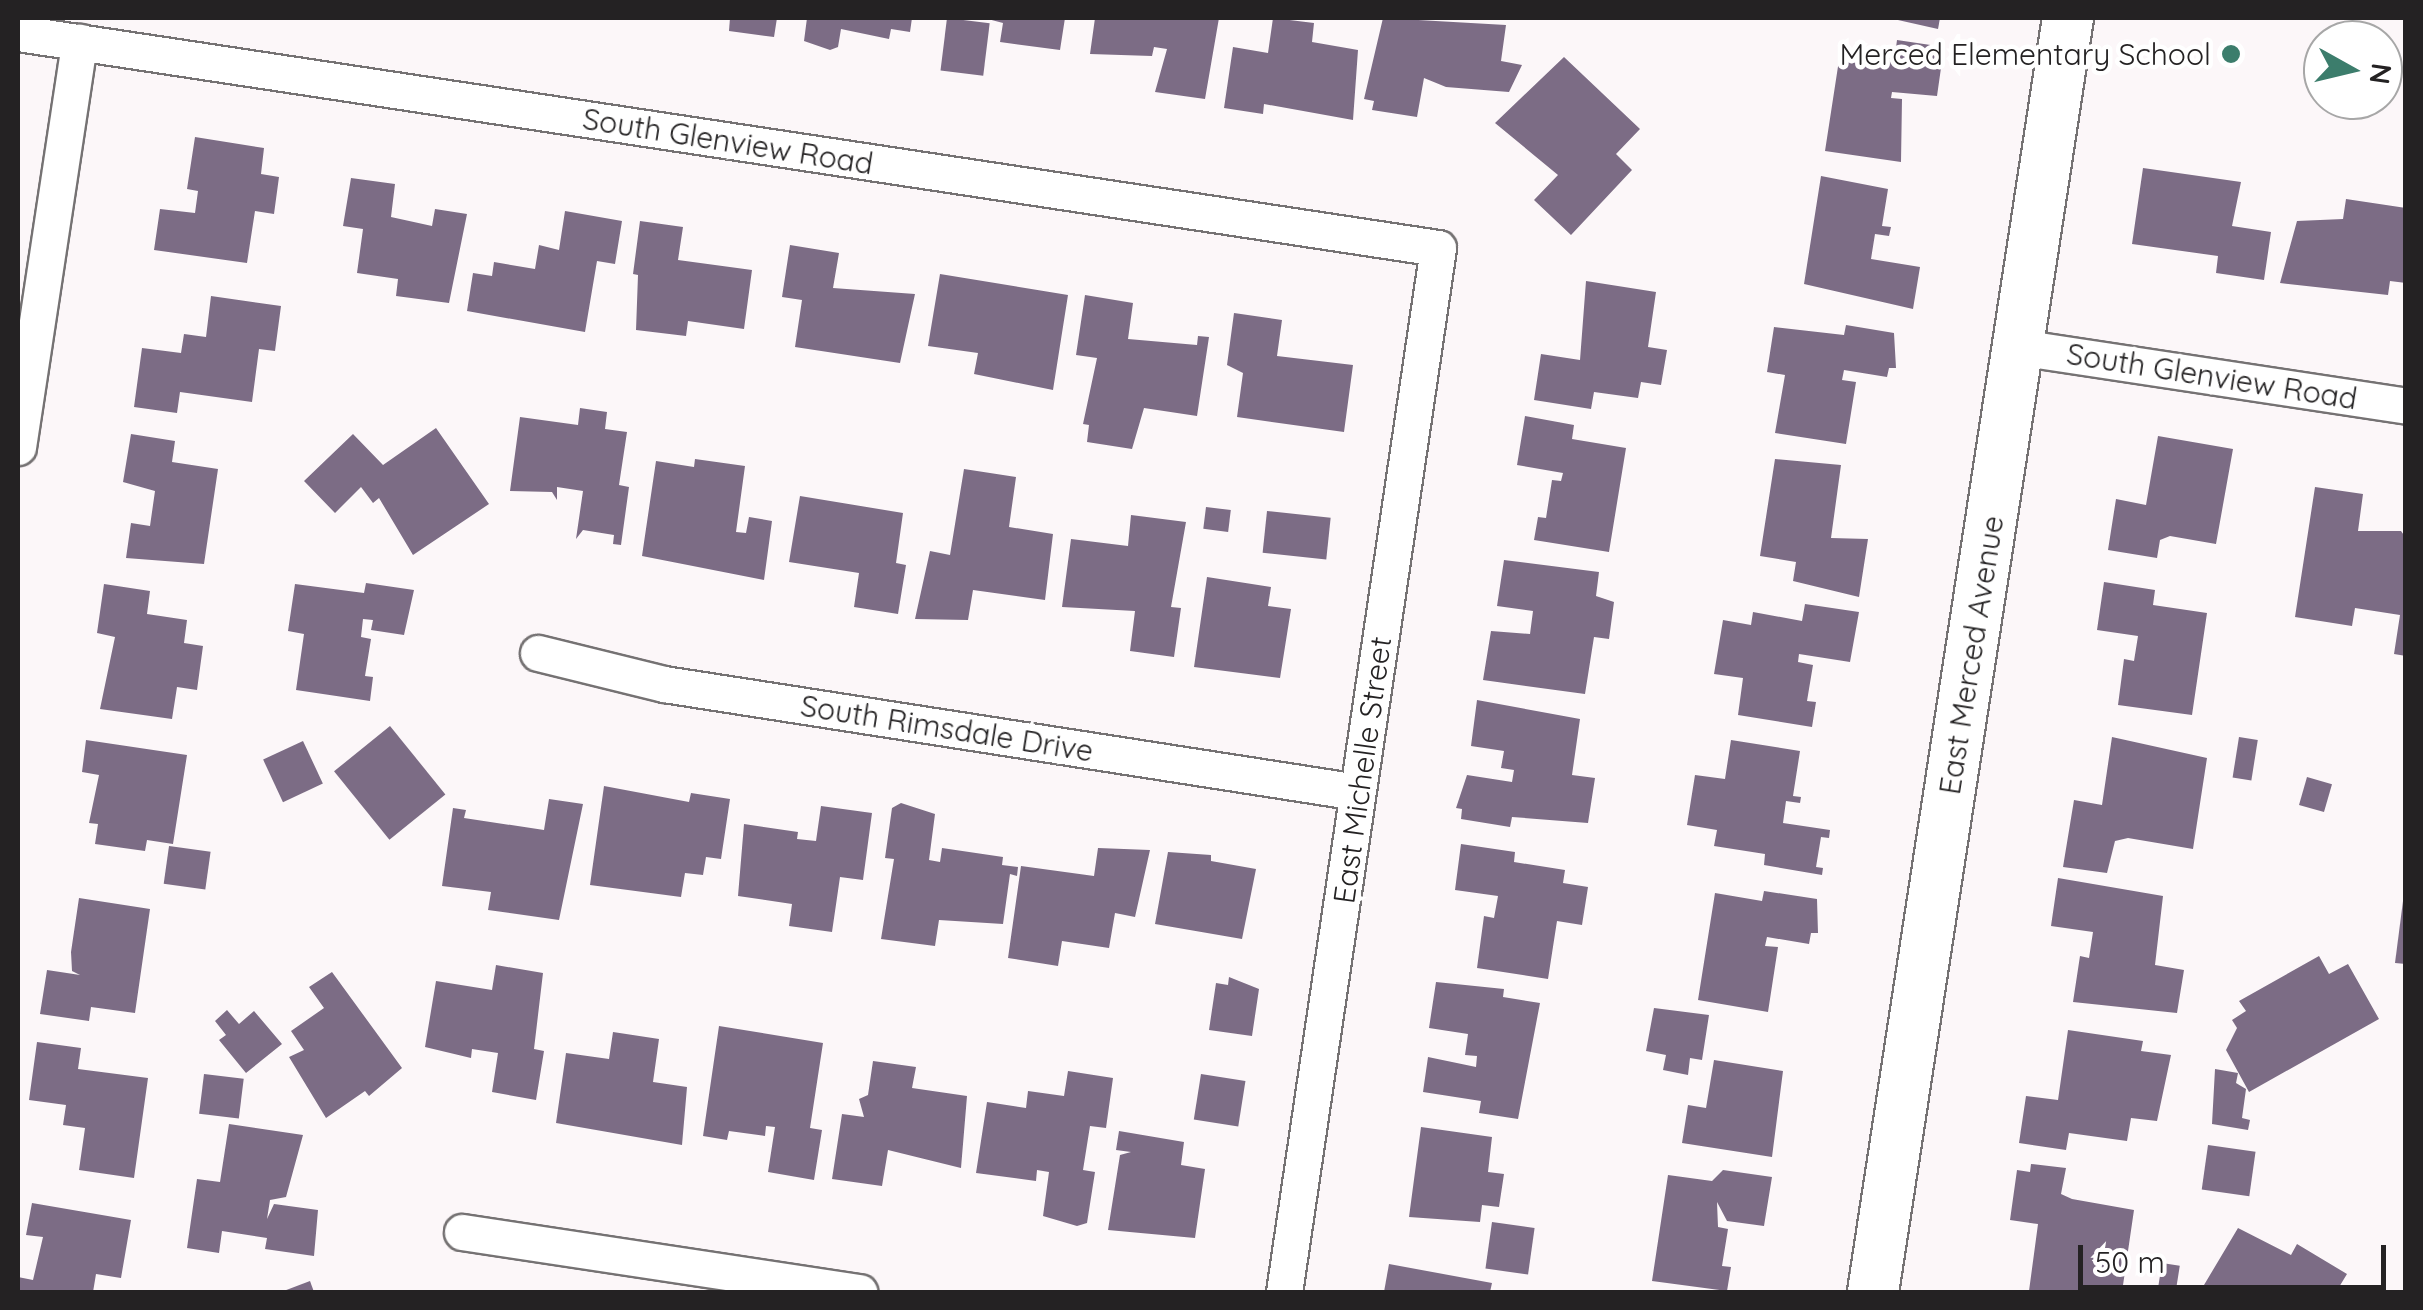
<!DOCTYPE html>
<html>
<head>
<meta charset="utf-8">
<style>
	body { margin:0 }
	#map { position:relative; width:2423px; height:1310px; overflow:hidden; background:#fcf7f9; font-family:Quicksand,sans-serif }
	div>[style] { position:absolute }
	.building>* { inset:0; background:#7c6c85; transform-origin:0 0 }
	.roads { filter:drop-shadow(2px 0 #757273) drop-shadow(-2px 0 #757273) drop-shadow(0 2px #757273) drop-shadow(0 -2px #757273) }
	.street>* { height:35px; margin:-17.5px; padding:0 17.5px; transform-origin:17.5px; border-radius:17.5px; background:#fff }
	.secondary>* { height:50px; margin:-25px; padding:0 25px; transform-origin:25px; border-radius:25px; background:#fff }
	.dots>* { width:28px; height:28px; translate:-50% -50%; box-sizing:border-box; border:5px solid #fff; border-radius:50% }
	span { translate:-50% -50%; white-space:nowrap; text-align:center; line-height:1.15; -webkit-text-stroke:9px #fff; paint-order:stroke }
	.poi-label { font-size:30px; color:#242223 }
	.right { translate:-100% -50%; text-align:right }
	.street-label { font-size:30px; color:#242223 }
	.frame { position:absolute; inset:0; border:20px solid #242223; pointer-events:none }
	.north { position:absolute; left:2303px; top:20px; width:100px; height:100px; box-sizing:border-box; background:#fff; border:2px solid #a7a7a7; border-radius:50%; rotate:98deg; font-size:28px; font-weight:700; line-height:40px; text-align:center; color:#242223 }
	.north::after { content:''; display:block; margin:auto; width:35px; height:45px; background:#3c7d6c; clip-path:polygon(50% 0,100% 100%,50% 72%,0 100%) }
	.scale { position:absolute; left:2078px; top:1245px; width:308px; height:45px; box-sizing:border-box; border:5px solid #242223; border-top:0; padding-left:12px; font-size:30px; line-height:35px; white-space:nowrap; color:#242223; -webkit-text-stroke:8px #fff; paint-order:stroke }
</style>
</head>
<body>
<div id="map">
	<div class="building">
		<i style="clip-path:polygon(730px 18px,777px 18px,774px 37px,729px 31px)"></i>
		<i style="clip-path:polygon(807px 18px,912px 18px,910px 32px,891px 29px,889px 39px,841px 29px,838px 47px,830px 50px,804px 41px)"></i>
		<i style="left:947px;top:18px;width:43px;height:53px;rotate:7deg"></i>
		<i style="clip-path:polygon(984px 18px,1065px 18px,1060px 50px,1000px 42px,1003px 23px)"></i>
		<i style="clip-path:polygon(1095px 18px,1219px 18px,1205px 99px,1155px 92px,1167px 49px,1154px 47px,1152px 56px,1090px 54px)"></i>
		<i style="clip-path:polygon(1273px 18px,1314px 23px,1312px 42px,1358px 50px,1353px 120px,1264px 104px,1263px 114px,1224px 108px,1233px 47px,1268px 53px)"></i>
		<i style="clip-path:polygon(1383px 18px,1506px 25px,1501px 61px,1522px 65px,1509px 92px,1446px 87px,1424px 78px,1417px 117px,1372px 110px,1374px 101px,1364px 99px)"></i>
		<i style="clip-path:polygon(1889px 18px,1940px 18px,1938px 29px)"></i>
		<i style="clip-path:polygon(1897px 40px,1944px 47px,1937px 96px,1892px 92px,1891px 98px,1902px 99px,1901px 162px,1825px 151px,1841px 47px,1895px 55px)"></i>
		<i style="clip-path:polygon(1564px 57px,1640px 129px,1616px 154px,1632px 170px,1571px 235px,1534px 200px,1558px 175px,1495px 123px)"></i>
		<i style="clip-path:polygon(195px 137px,264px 148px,261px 174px,279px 177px,274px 214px,255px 211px,247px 263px,154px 250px,160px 209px,195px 213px,198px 191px,187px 189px)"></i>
		<i style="clip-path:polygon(2143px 168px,2241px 182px,2232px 226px,2271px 232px,2264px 280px,2216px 273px,2218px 256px,2132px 244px)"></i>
		<i style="clip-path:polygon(1821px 176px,1888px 189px,1882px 226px,1891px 227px,1889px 236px,1875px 234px,1871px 259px,1920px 267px,1913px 309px,1804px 284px)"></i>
		<i style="clip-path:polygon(351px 178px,395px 184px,391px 217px,432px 226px,435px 209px,467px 214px,449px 303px,396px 296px,398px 279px,357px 273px,363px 229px,343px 226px)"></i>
		<i style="clip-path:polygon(2346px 199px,2406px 208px,2406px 283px,2390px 281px,2388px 295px,2280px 283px,2297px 221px,2343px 219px)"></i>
		<i style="clip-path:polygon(565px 211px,622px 221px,615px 264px,597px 261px,585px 332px,467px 311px,473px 273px,492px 276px,494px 262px,535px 269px,539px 245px,559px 250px)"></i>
		<i style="clip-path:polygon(640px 221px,683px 227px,678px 260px,752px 270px,744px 329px,688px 321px,686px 336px,636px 330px,638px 275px,633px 274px)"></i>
		<i style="clip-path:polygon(790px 245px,839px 253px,833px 288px,915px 294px,900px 363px,795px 347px,802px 300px,782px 297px)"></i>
		<i style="clip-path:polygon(940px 274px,1068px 295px,1053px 390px,974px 374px,978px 353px,928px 346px)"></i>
		<i style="clip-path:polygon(1586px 281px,1656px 292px,1648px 347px,1667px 350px,1661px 385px,1641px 382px,1638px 398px,1594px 392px,1591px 409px,1534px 400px,1541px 354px,1580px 360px)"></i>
		<i style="clip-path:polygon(1085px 295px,1133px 303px,1128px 339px,1197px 345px,1198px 336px,1209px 337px,1197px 416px,1144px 408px,1132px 449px,1087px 442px,1089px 425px,1083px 424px,1097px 358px,1076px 355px)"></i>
		<i style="clip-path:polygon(211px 296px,281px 306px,275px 351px,259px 349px,252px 402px,180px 392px,177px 413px,134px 407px,142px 348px,181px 353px,184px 334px,206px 337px)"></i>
		<i style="clip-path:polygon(1234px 313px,1282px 320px,1277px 356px,1353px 365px,1344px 432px,1237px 417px,1243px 373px,1227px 365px)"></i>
		<i style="clip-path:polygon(1846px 325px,1894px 333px,1896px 368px,1889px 368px,1887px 377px,1844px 370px,1842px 380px,1856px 382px,1846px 444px,1775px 433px,1785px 375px,1767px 372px,1774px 327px,1844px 335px)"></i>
		<i style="clip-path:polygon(580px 408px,607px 412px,605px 429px,627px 432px,619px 485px,629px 487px,621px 545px,613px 544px,614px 535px,583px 530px,576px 539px,583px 491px,557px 487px,557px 500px,552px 492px,510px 491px,520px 417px,578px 425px)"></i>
		<i style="clip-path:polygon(1525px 416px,1574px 425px,1572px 439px,1626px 448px,1609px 552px,1534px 540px,1538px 517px,1546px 518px,1552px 480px,1561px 481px,1563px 473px,1517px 465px)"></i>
		<i style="clip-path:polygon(436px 428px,489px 504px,413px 555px,379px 498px,373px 503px,361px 487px,335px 513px,304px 481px,353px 434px,383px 465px)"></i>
		<i style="clip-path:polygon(131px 434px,175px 441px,172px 462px,218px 469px,204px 564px,126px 558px,131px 523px,150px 526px,155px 491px,123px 482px)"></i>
		<i style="clip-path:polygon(2158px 436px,2233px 449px,2216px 544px,2170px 536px,2160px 540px,2157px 558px,2108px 550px,2116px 499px,2146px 505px)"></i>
		<i style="clip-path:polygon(695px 459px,745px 466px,736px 532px,746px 533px,749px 517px,772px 521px,764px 580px,642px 556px,656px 461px,694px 467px)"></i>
		<i style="clip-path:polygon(1775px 459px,1841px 465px,1831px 538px,1868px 539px,1859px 597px,1793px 581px,1796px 562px,1760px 556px)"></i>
		<i style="clip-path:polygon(964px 469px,1016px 477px,1009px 527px,1053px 534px,1045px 600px,973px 590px,968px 620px,915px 619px,930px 551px,950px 555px)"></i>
		<i style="clip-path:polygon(2315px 487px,2363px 494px,2358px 531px,2401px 531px,2406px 538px,2406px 656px,2394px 654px,2400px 615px,2355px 608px,2352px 626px,2295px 617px)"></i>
		<i style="clip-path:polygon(800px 496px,903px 513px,896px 563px,906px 565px,898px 614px,854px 607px,859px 573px,789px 562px)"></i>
		<i style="left:1206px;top:507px;width:25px;height:22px;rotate:7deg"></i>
		<i style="left:1267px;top:511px;width:64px;height:42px;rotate:6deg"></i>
		<i style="clip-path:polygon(1131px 515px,1186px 522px,1171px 607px,1181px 608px,1174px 657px,1130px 651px,1135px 611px,1062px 607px,1071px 539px,1128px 546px)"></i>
		<i style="clip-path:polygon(1504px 560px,1599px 572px,1596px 596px,1614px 602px,1609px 639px,1594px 637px,1585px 694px,1483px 680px,1491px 631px,1530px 634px,1533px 611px,1497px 606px)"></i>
		<i style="clip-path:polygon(1207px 577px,1271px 587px,1268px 606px,1291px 609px,1280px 678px,1194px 667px)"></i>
		<i style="clip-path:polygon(2104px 582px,2155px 590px,2153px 605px,2207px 613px,2192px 715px,2118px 705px,2124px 659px,2134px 661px,2138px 636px,2097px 630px)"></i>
		<i style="clip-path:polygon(366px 583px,414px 590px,404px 635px,371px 630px,373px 620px,363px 619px,361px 637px,371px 639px,365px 676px,373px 677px,370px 701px,296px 690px,304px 634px,288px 631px,295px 584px,364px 593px)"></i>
		<i style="clip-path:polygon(104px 584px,150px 591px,147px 614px,187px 620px,184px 643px,203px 646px,197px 690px,177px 687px,172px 719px,100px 709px,115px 637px,97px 633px)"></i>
		<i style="clip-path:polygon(1805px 604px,1859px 612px,1850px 662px,1799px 654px,1798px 662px,1813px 665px,1807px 701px,1816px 702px,1812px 727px,1738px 715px,1743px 678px,1714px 674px,1723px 620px,1751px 625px,1753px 612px,1802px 621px)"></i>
		<i style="clip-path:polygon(1477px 700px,1580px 719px,1572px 775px,1595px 778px,1588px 823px,1512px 817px,1510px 827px,1461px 819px,1462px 809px,1456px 808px,1467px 775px,1512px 782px,1514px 770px,1501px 768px,1504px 751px,1471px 746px)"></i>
		<i style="left:390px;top:726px;width:88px;height:72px;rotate:51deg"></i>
		<i style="clip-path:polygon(2112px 737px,2207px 758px,2193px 849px,2128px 838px,2115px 841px,2107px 873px,2063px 867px,2074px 800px,2102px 805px)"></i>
		<i style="left:2239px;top:737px;width:19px;height:41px;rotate:9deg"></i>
		<i style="clip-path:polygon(86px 740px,187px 755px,173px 844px,147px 840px,145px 851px,95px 844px,98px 824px,89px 823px,99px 775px,82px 772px)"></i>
		<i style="clip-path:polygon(1731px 740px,1800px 751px,1793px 796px,1801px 797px,1800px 803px,1786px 801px,1783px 823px,1830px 830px,1829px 838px,1821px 837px,1816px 867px,1823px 868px,1822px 875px,1764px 865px,1765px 854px,1714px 846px,1717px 830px,1687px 825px,1695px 775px,1725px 779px)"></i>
		<i style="left:303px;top:741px;width:47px;height:44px;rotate:65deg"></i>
		<i style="left:2307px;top:777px;width:26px;height:29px;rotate:16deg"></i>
		<i style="clip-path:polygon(604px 786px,689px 802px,691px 793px,730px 799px,721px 859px,706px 857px,703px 875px,685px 873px,681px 897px,590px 885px)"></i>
		<i style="clip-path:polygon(549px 799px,583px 804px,559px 920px,488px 910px,491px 892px,442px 886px,453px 808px,466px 810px,464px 818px,544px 830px)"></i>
		<i style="clip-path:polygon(901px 803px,935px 814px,929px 860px,940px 862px,942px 848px,1003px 857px,1002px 865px,1018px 867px,1017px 876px,1010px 874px,1003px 924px,939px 920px,935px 946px,881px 939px,894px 859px,885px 858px,892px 808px)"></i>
		<i style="clip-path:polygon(821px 806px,872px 813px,863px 880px,840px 877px,832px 932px,789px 926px,792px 904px,738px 896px,744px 824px,798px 832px,797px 839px,816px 841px)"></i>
		<i style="clip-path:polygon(1461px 844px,1515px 852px,1514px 862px,1565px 870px,1563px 883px,1588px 887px,1582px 925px,1557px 921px,1548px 979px,1477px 968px,1484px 916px,1494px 918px,1498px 896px,1455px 890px)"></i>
		<i style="left:169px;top:846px;width:42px;height:38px;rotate:8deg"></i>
		<i style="clip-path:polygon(1098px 848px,1150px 850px,1135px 917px,1115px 913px,1109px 948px,1062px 941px,1058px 966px,1008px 958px,1021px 866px,1094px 876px)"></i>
		<i style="clip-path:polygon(1168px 852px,1211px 855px,1211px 861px,1256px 869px,1242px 939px,1155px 924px)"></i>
		<i style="clip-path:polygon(2058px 878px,2163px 896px,2155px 965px,2184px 970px,2177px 1013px,2073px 1002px,2080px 956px,2089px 958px,2093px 932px,2051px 926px)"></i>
		<i style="clip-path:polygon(1764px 891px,1817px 899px,1818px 933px,1811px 933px,1809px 944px,1767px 937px,1765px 946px,1778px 947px,1768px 1012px,1698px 1000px,1715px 893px,1762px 901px)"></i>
		<i style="clip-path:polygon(79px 898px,150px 909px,135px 1013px,91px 1007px,89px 1021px,40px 1014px,47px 970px,80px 975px,72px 971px,71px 952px)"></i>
		<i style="clip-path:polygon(2403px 901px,2406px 901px,2406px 964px,2395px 963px)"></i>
		<i style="clip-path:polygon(2319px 956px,2329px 974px,2348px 964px,2379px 1019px,2249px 1092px,2226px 1050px,2237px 1028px,2232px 1020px,2246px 1011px,2239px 1001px)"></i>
		<i style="clip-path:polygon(496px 965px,543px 973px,534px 1049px,544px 1051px,536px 1100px,492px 1092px,498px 1053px,472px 1049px,471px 1058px,425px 1047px,436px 981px,492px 990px)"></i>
		<i style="clip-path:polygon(332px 972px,402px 1068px,369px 1096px,365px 1091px,326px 1118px,289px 1057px,304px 1050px,291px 1031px,324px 1008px,309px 987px)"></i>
		<i style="clip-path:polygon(1229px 977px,1259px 989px,1252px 1036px,1209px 1030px,1216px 983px,1228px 985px)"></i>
		<i style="clip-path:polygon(1436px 982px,1504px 989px,1503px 997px,1540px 1003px,1518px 1119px,1479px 1113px,1481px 1101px,1423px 1092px,1428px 1057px,1476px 1067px,1477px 1056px,1465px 1055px,1468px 1034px,1429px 1028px)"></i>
		<i style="clip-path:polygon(1654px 1008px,1709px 1015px,1702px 1060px,1690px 1058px,1688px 1075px,1663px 1070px,1666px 1055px,1646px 1051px)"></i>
		<i style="clip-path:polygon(227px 1010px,239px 1024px,254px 1011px,282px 1044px,246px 1073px,219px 1040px,226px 1035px,215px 1021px)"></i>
		<i style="clip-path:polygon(719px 1026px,823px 1043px,810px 1128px,822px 1130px,814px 1180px,768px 1172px,775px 1127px,766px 1126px,765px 1136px,729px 1131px,727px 1140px,703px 1136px)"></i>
		<i style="clip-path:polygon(2068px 1030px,2143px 1041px,2141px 1051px,2171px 1055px,2157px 1121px,2131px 1118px,2127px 1141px,2069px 1133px,2066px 1150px,2019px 1143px,2026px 1096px,2058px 1100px)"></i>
		<i style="clip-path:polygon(613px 1032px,659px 1039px,653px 1082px,687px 1087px,682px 1145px,556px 1123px,566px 1053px,609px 1059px)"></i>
		<i style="clip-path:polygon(37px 1042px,81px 1048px,78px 1069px,148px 1078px,134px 1178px,79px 1170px,85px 1128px,63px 1125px,66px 1105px,29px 1100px)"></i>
		<i style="clip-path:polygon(1714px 1060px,1783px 1071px,1772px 1157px,1682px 1143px,1688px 1105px,1706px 1108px)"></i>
		<i style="clip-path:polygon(873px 1061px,916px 1067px,912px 1088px,967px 1096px,961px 1168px,888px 1150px,882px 1186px,832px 1179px,842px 1114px,864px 1117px,859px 1099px,868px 1095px)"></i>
		<i style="clip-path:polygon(2215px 1069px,2238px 1073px,2236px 1083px,2246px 1089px,2242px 1118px,2250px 1120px,2248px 1130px,2212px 1124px)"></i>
		<i style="clip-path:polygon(1068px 1071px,1113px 1078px,1106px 1128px,1090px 1126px,1083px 1170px,1095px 1172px,1087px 1223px,1077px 1226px,1043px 1216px,1049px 1172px,1037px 1170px,1036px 1181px,976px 1173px,987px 1102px,1026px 1108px,1028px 1091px,1064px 1096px)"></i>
		<i style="left:204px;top:1074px;width:40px;height:40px;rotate:7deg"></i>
		<i style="left:1201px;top:1074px;width:45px;height:46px;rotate:9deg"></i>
		<i style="clip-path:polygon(229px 1124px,303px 1135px,286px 1197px,270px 1200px,267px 1219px,274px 1204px,318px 1210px,314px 1256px,265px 1249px,267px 1238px,222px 1231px,219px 1253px,187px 1248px,197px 1179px,220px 1182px)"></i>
		<i style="clip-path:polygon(1421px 1127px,1492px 1137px,1488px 1172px,1504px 1174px,1499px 1207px,1482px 1205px,1480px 1222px,1409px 1217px)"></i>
		<i style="clip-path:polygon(1119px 1131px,1184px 1142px,1181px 1165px,1205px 1169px,1195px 1238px,1108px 1230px,1120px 1155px,1131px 1152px,1116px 1150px)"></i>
		<i style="left:2208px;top:1145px;width:48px;height:45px;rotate:8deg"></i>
		<i style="clip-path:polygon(2031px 1164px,2066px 1168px,2061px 1194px,2072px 1199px,2134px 1210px,2122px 1292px,2029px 1291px,2038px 1224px,2010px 1220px,2017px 1170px,2030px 1172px)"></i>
		<i style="clip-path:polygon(1723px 1170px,1772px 1177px,1764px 1226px,1727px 1221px,1717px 1202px,1718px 1227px,1728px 1229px,1722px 1266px,1731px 1267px,1727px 1291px,1652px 1281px,1668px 1175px,1712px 1181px)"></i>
		<i style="clip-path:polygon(32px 1203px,131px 1220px,121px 1278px,96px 1274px,93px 1292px,18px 1292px,18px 1277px,33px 1280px,43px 1237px,26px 1235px)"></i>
		<i style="left:1492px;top:1222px;width:43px;height:47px;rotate:8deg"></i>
		<i style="clip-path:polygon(2238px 1228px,2291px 1255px,2297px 1244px,2347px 1274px,2336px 1292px,2216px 1292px,2204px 1285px)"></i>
		<i style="left:2162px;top:1263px;width:18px;height:29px;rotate:9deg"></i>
		<i style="clip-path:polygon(1389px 1264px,1492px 1283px,1490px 1292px,1384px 1292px)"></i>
		<i style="clip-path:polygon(310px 1281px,314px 1292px,281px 1292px)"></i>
	</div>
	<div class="roads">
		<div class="street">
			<i style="left:18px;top:33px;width:1436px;rotate:8.61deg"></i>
			<i style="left:1438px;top:248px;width:1055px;rotate:98.39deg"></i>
			<i style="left:2018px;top:347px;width:392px;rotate:8.6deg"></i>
			<i style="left:18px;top:447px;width:410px;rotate:-81.4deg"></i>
			<i style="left:538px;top:653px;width:130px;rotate:13.8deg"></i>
			<i style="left:664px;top:684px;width:702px;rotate:8.85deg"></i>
			<i style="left:462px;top:1232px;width:402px;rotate:8.6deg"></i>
		</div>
		<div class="secondary">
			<i style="left:1873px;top:1292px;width:1289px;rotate:-81.3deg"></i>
		</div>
	</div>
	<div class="dots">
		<i style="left:2231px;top:54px;background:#3c7d6c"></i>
	</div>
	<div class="poi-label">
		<span class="right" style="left:2211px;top:54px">Merced Elementary School</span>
	</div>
	<div class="street-label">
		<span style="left:728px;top:141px;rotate:9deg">South Glenview Road</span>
		<span style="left:2212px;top:376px;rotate:9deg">South Glenview Road</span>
		<span style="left:1971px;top:655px;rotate:-81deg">East Merced Avenue</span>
		<span style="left:947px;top:728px;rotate:9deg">South Rimsdale Drive</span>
		<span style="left:1362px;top:770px;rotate:-82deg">East Michelle Street</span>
	</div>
	<div class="frame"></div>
	<div class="north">N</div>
	<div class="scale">50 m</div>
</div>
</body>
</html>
